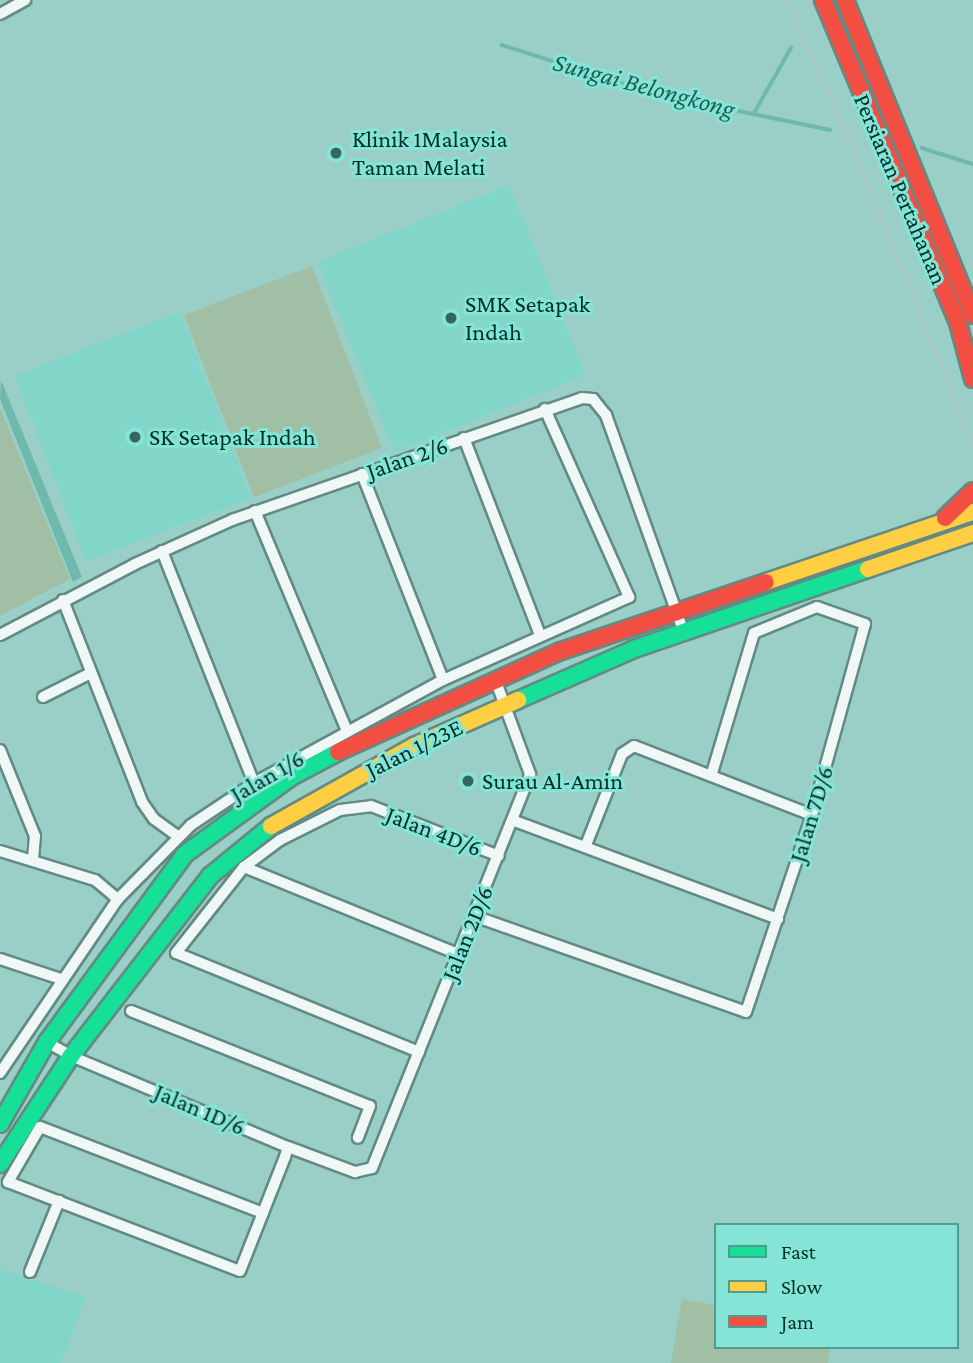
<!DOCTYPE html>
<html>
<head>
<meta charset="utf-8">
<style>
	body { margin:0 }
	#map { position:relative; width:973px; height:1363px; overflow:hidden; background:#9acfc7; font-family:"Crimson Pro",serif }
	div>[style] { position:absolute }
	.built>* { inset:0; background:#81d6c9; transform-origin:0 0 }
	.green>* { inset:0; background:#a0bfa5; transform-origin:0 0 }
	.water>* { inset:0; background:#6fb8ac }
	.stream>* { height:3.5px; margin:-1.75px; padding:0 1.75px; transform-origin:1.75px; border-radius:1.75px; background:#6fb8ac }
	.roads { filter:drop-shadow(2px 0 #638a84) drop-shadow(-2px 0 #638a84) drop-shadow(0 2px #638a84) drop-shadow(0 -2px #638a84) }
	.street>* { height:10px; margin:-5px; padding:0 5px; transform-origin:5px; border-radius:5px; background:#f0f8f7 }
	.fast>* { height:16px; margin:-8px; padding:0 8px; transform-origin:8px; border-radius:8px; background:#16e098 }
	.slow>* { height:16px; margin:-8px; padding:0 8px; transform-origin:8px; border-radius:8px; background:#ffcf43 }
	.jam>* { height:16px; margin:-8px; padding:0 8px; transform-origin:8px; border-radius:8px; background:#f24e42 }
	.tram>* { height:2px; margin:-1px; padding:0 1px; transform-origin:1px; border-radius:1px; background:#b4c3c1 }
	.dots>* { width:19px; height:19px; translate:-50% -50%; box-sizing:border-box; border:4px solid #84e5d6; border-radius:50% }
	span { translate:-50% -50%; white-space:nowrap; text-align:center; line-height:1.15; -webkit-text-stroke:6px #84e5d6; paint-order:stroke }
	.poi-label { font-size:24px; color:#012e29 }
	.left { translate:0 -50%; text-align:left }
	.street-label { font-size:24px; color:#012e29 }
	.water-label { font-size:26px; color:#1c5f56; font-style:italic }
	.legend { position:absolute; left:714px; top:1223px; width:245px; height:126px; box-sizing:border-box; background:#84e5d6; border:2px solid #509c91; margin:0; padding:9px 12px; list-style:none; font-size:21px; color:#012e29 }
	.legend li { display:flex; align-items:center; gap:14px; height:35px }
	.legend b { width:35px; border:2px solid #509c91 }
</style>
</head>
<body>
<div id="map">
	<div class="built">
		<i style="left:509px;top:185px;width:205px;height:206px;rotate:68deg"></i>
		<i style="left:180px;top:312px;width:199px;height:177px;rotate:69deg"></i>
		<i style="clip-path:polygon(0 1269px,86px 1297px,61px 1363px,0 1363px)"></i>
	</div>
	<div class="green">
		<i style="left:312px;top:266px;width:195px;height:137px;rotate:69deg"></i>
		<i style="clip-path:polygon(0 408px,70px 579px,0 616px)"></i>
		<i style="clip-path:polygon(682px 1299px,716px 1305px,716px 1347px,830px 1347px,828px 1363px,671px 1363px)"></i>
	</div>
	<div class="water">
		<i style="clip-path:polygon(1px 380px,82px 577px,73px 582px,0 399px)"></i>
	</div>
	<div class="stream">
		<i style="left:502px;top:45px;width:157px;rotate:17.7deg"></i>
		<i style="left:652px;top:93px;width:182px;rotate:11.7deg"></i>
		<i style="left:753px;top:115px;width:77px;rotate:-60.4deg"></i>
		<i style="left:922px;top:148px;width:53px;rotate:17.4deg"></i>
	</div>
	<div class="roads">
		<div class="street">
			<i style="left:0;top:14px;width:29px;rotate:-29deg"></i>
			<i style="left:464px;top:438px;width:211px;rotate:68.9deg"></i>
			<i style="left:362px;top:474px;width:221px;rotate:68.5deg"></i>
			<i style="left:255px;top:511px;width:238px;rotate:67.3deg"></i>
			<i style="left:162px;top:551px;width:250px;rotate:68.4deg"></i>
			<i style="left:63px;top:600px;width:217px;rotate:68.6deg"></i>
			<i style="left:142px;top:802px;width:21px;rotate:55deg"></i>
			<i style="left:154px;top:819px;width:29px;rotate:36deg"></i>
			<i style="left:0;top:635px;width:153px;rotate:-27.7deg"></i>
			<i style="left:135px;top:564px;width:107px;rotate:-24.4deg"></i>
			<i style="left:232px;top:520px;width:371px;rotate:-19.2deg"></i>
			<i style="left:582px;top:398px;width:11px;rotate:5deg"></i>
			<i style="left:593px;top:399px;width:21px;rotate:51deg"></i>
			<i style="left:606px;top:415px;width:228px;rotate:70.3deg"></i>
			<i style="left:43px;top:697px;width:54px;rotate:-26.6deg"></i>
			<i style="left:0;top:750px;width:93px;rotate:67.9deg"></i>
			<i style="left:35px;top:836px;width:25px;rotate:95deg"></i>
			<i style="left:512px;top:820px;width:284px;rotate:20.4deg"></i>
			<i style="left:586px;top:845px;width:98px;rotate:-68.4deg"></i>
			<i style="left:622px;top:754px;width:14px;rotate:-34deg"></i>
			<i style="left:634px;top:746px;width:191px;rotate:21.2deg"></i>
			<i style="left:0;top:851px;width:99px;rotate:17deg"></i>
			<i style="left:95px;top:880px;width:30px;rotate:40deg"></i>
			<i style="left:244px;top:867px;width:231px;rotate:22.1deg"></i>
			<i style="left:474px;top:916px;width:288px;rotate:19.4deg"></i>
			<i style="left:746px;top:1012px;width:208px;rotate:-71.5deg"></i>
			<i style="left:812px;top:815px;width:198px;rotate:-74.5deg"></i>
			<i style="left:865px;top:624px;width:51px;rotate:-160.5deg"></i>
			<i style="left:817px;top:607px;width:68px;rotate:157.6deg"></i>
			<i style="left:754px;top:633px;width:146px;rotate:106.7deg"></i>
			<i style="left:0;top:959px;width:64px;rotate:18.2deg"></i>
			<i style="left:131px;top:1011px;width:257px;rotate:21.7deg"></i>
			<i style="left:370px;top:1106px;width:34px;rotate:111deg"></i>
			<i style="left:47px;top:1042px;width:28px;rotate:30deg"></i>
			<i style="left:71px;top:1056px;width:235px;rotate:22.8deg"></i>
			<i style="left:288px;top:1147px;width:72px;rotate:20.5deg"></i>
			<i style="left:355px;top:1172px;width:17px;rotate:-13deg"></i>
			<i style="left:372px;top:1168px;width:424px;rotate:-68.1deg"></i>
			<i style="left:530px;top:774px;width:101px;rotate:-110.2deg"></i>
			<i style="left:419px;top:1052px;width:262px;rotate:-157.8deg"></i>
			<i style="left:176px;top:953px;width:110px;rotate:-51.7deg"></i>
			<i style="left:244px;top:867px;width:45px;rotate:-36.9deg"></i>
			<i style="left:280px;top:840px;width:67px;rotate:-26.6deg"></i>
			<i style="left:340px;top:810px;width:31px;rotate:-7deg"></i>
			<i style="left:371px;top:806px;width:137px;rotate:21.3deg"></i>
			<i style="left:0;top:1073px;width:210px;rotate:-55.9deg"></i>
			<i style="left:118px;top:899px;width:104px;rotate:-45.4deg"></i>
			<i style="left:191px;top:825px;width:76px;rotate:-33.7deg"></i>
			<i style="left:254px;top:783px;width:215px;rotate:-28.6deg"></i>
			<i style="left:443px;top:680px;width:204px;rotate:-24deg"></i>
			<i style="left:629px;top:597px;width:206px;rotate:-114.1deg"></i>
			<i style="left:263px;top:1213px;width:239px;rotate:-158.9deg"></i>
			<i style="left:40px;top:1127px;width:64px;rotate:120.2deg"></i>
			<i style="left:8px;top:1182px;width:248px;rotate:21deg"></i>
			<i style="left:240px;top:1271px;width:123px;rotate:-68.5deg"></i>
			<i style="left:285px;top:1157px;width:10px;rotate:-73deg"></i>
			<i style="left:30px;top:1272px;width:77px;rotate:-67.8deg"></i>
		</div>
		<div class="fast">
			<i style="left:518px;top:700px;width:127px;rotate:-23.7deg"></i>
			<i style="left:634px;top:649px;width:247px;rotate:-18.9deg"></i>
			<i style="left:0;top:1124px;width:95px;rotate:-60.2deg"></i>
			<i style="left:47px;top:1042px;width:233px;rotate:-53.7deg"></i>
			<i style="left:185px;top:854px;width:131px;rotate:-36deg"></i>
			<i style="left:291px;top:777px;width:53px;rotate:-28deg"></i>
			<i style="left:0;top:1164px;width:129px;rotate:-56.7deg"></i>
			<i style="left:71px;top:1056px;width:227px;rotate:-52.3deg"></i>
			<i style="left:210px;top:876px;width:79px;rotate:-39.3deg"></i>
		</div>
		<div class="slow">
			<i style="left:868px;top:569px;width:111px;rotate:-18.9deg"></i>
			<i style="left:766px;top:582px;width:219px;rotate:-18.7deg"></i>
			<i style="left:271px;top:826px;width:164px;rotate:-29.2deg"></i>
			<i style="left:414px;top:746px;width:114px;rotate:-23.9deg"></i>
		</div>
		<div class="jam">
			<i style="left:823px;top:0;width:350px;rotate:67.3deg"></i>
			<i style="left:958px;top:323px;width:58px;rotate:75deg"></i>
			<i style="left:845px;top:0;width:340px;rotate:67.9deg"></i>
			<i style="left:945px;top:518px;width:39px;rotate:-44deg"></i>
			<i style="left:338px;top:752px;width:245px;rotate:-24.4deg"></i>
			<i style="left:561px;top:651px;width:216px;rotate:-18.6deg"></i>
		</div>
	</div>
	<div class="tram">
		<i style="left:787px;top:0;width:155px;rotate:66.1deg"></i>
		<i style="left:850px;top:142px;width:327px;rotate:67.9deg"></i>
	</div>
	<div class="dots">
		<i style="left:336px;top:153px;background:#376660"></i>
		<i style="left:451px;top:318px;background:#376660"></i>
		<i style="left:135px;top:437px;background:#376660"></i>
		<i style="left:468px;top:781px;background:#376660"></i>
	</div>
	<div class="poi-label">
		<span class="left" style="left:352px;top:153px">Klinik 1Malaysia<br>Taman Melati</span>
		<span class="left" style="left:465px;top:318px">SMK Setapak<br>Indah</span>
		<span class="left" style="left:149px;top:437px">SK Setapak Indah</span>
		<span class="left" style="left:482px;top:781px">Surau Al-Amin</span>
	</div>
	<div class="street-label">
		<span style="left:901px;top:189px;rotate:67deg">Persiaran Pertahanan</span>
		<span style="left:407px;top:458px;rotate:-19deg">Jalan 2/6</span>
		<span style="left:414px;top:748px;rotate:-26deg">Jalan 1/23E</span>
		<span style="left:267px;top:776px;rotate:-30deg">Jalan 1/6</span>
		<span style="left:811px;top:814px;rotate:-73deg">Jalan 7D/6</span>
		<span style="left:434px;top:831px;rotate:21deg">Jalan 4D/6</span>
		<span style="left:467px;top:933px;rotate:-68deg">Jalan 2D/6</span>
		<span style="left:200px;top:1109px;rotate:23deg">Jalan 1D/6</span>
	</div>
	<div class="water-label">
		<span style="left:644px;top:86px;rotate:15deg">Sungai Belongkong</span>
	</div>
	<ul class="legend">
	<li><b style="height:9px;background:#16e098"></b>Fast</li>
	<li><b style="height:9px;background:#ffcf43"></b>Slow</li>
	<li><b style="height:9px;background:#f24e42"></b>Jam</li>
	</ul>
</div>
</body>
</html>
